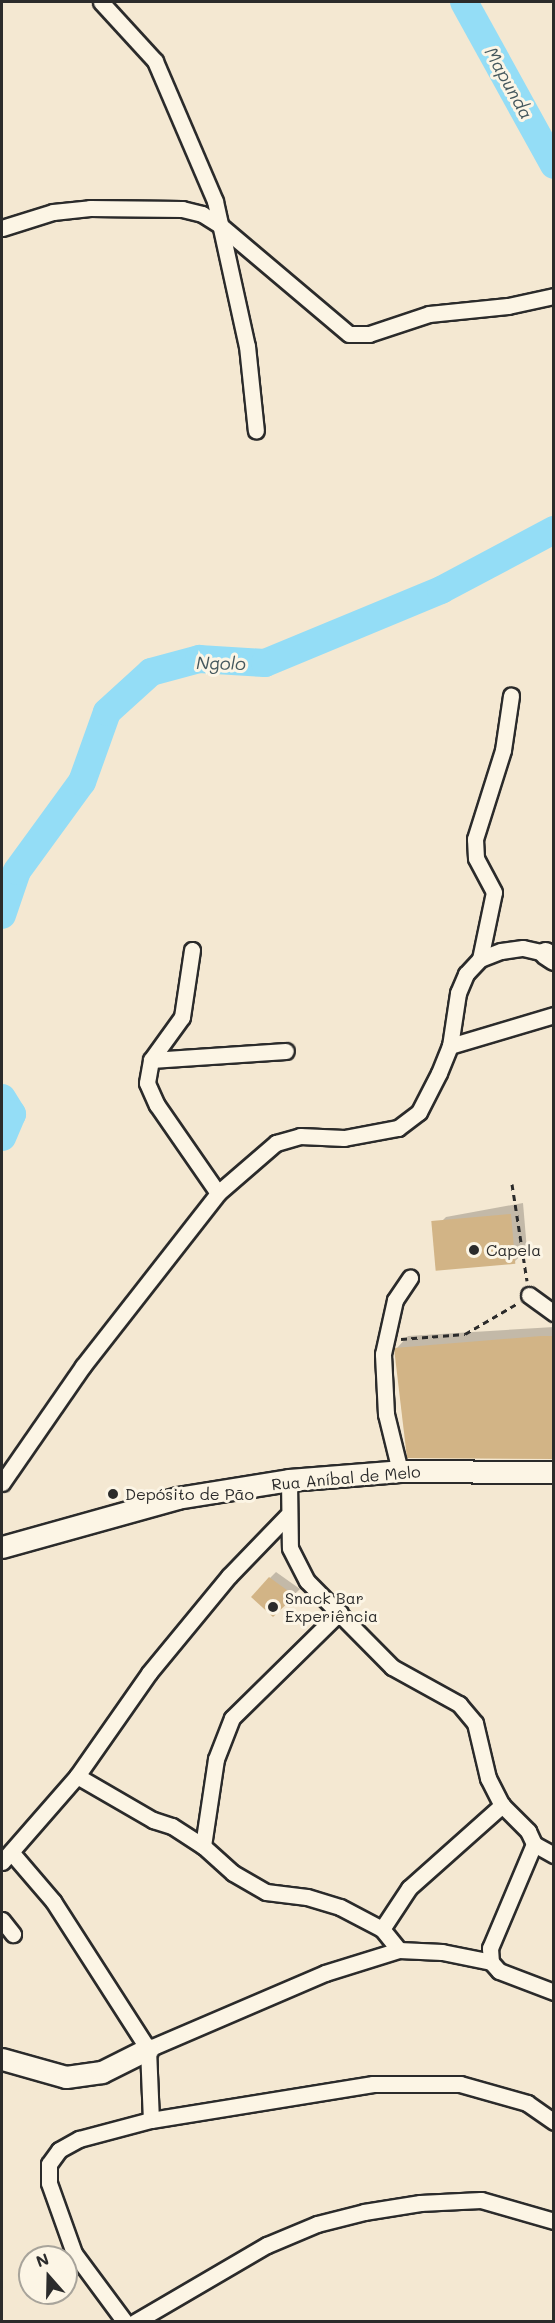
<!DOCTYPE html>
<html>
<head>
<meta charset="utf-8">
<style>
	body { margin:0 }
	#map { position:relative; width:555px; height:2323px; overflow:hidden; background:#f4e8d2; font-family:Mali,sans-serif }
	div>[style] { position:absolute }
	.shadow>* { inset:0; background:#0003 }
	.river>* { height:28px; margin:-14px; padding:0 14px; transform-origin:14px; border-radius:14px; background:#94ddf6 }
	.building>* { inset:0; background:#d2b486; transform-origin:0 0 }
	.path>* { height:3px; margin-top:-1.5px; transform-origin:0; background:repeating-linear-gradient(90deg,#2b2b2b 0 6px,transparent 0 10.5px) }
	.roads { filter:drop-shadow(2px 0 #2b2b2b) drop-shadow(-2px 0 #2b2b2b) drop-shadow(0 2px #2b2b2b) drop-shadow(0 -2px #2b2b2b) }
	.street>* { height:15px; margin:-7.5px; padding:0 7.5px; transform-origin:7.5px; border-radius:7.5px; background:#fcf5e5 }
	.secondary>* { height:21px; margin:-10.5px; padding:0 10.5px; transform-origin:10.5px; border-radius:10.5px; background:#fcf5e5 }
	.dots>* { width:16px; height:16px; translate:-50% -50%; box-sizing:border-box; border:3px solid #fcf5e5; border-radius:50% }
	span { translate:-50% -50%; white-space:nowrap; text-align:center; line-height:1.15; -webkit-text-stroke:6px #fcf5e5; paint-order:stroke }
	.poi-label { font-size:16px; color:#2b2b2b }
	.left { translate:0 -50%; text-align:left }
	.street-label { font-size:16px; color:#2b2b2b }
	.water-label { font-size:18px; color:#45585e; font-style:italic }
	.frame { position:absolute; inset:0; border:3px solid #2b2b2b; pointer-events:none }
	.north { position:absolute; left:18px; top:2245px; width:60px; height:60px; box-sizing:border-box; background:#fcf5e5; border:2px solid #a8a49b; border-radius:50%; rotate:340deg; font-size:16px; font-weight:700; line-height:24px; text-align:center; color:#2b2b2b }
	.north::after { content:''; display:block; margin:auto; width:21px; height:27px; background:#2b2b2b; clip-path:polygon(50% 0,100% 100%,50% 72%,0 100%) }
</style>
</head>
<body>
<div id="map">
	<div class="shadow">
		<i style="clip-path:polygon(523px 1203px,527px 1250px,514px 1262px,434px 1229px,446px 1217px)"></i>
		<i style="clip-path:polygon(554px 1327px,554px 1458px,396px 1349px,408px 1336px)"></i>
		<i style="clip-path:polygon(276px 1572px,300px 1589px,273px 1615px,270px 1578px)"></i>
	</div>
	<div class="river">
		<i style="left:464px;top:2px;width:186px;rotate:61.1deg"></i>
		<i style="left:2px;top:915px;width:46px;rotate:-71.2deg"></i>
		<i style="left:17px;top:871px;width:110px;rotate:-53.9deg"></i>
		<i style="left:82px;top:782px;width:74px;rotate:-70.3deg"></i>
		<i style="left:107px;top:712px;width:59px;rotate:-42.3deg"></i>
		<i style="left:151px;top:672px;width:50px;rotate:-15.2deg"></i>
		<i style="left:199px;top:659px;width:66px;rotate:3.5deg"></i>
		<i style="left:265px;top:663px;width:191px;rotate:-22.5deg"></i>
		<i style="left:441px;top:590px;width:128px;rotate:-28deg"></i>
		<i style="left:2px;top:1098px;width:19px;rotate:58deg"></i>
		<i style="left:12px;top:1114px;width:25px;rotate:113deg"></i>
	</div>
	<div class="building">
		<i style="left:511px;top:1214px;width:50px;height:80px;rotate:85deg"></i>
		<i style="clip-path:polygon(541px 1336px,554px 1336px,554px 1459px,407px 1458px,394px 1348px)"></i>
		<i style="clip-path:polygon(269px 1577px,295px 1596px,273px 1617px,251px 1597px)"></i>
	</div>
	<div class="path">
		<i style="left:512px;top:1184px;width:98px;rotate:81.2deg"></i>
		<i style="left:401px;top:1339px;width:64px;rotate:-4.5deg"></i>
		<i style="left:465px;top:1334px;width:61px;rotate:-30.3deg"></i>
	</div>
	<div class="roads">
		<div class="street">
			<i style="left:101px;top:2px;width:80px;rotate:47.5deg"></i>
			<i style="left:155px;top:61px;width:152px;rotate:66.8deg"></i>
			<i style="left:215px;top:201px;width:148px;rotate:77.6deg"></i>
			<i style="left:247px;top:346px;width:85px;rotate:84deg"></i>
			<i style="left:2px;top:228px;width:53px;rotate:-17.4deg"></i>
			<i style="left:53px;top:212px;width:37px;rotate:-6deg"></i>
			<i style="left:90px;top:208px;width:92px;rotate:0.6deg"></i>
			<i style="left:182px;top:209px;width:21px;rotate:14deg"></i>
			<i style="left:202px;top:214px;width:22px;rotate:32deg"></i>
			<i style="left:221px;top:226px;width:167px;rotate:40.2deg"></i>
			<i style="left:349px;top:334px;width:20px"></i>
			<i style="left:369px;top:334px;width:63px;rotate:-18.4deg"></i>
			<i style="left:429px;top:314px;width:79px;rotate:-5.8deg"></i>
			<i style="left:508px;top:306px;width:47px;rotate:-12.3deg"></i>
			<i style="left:192px;top:950px;width:68px;rotate:98.5deg"></i>
			<i style="left:182px;top:1017px;width:53px;rotate:125.8deg"></i>
			<i style="left:151px;top:1060px;width:23px;rotate:100deg"></i>
			<i style="left:147px;top:1083px;width:24px;rotate:66deg"></i>
			<i style="left:157px;top:1105px;width:107px;rotate:55.3deg"></i>
			<i style="left:480px;top:959px;width:68px;rotate:-78.2deg"></i>
			<i style="left:494px;top:892px;width:38px;rotate:-118deg"></i>
			<i style="left:476px;top:858px;width:19px;rotate:-93deg"></i>
			<i style="left:475px;top:839px;width:93px;rotate:-72.5deg"></i>
			<i style="left:503px;top:750px;width:55px;rotate:-81.6deg"></i>
			<i style="left:450px;top:1046px;width:109px;rotate:-16.6deg"></i>
			<i style="left:151px;top:1060px;width:135px;rotate:-3.8deg"></i>
			<i style="left:529px;top:1295px;width:31px;rotate:36deg"></i>
			<i style="left:400px;top:1471px;width:59px;rotate:-103.8deg"></i>
			<i style="left:386px;top:1414px;width:60px;rotate:-92.9deg"></i>
			<i style="left:383px;top:1354px;width:55px;rotate:-77.5deg"></i>
			<i style="left:395px;top:1300px;width:27px;rotate:-56deg"></i>
			<i style="left:289px;top:1480px;width:68px;rotate:89.2deg"></i>
			<i style="left:290px;top:1548px;width:37px;rotate:63deg"></i>
			<i style="left:307px;top:1581px;width:121px;rotate:45.3deg"></i>
			<i style="left:392px;top:1667px;width:77px;rotate:28.9deg"></i>
			<i style="left:459px;top:1704px;width:25px;rotate:50deg"></i>
			<i style="left:475px;top:1723px;width:57px;rotate:76.7deg"></i>
			<i style="left:488px;top:1778px;width:30px;rotate:63deg"></i>
			<i style="left:502px;top:1805px;width:37px;rotate:45deg"></i>
			<i style="left:528px;top:1831px;width:14px;rotate:65deg"></i>
			<i style="left:534px;top:1844px;width:113px;rotate:112.9deg"></i>
			<i style="left:490px;top:1948px;width:14px;rotate:86deg"></i>
			<i style="left:491px;top:1962px;width:12px;rotate:48deg"></i>
			<i style="left:499px;top:1971px;width:59px;rotate:20.9deg"></i>
			<i style="left:2px;top:1483px;width:142px;rotate:-55.3deg"></i>
			<i style="left:83px;top:1366px;width:219px;rotate:-52deg"></i>
			<i style="left:218px;top:1193px;width:77px;rotate:-40.8deg"></i>
			<i style="left:276px;top:1143px;width:25px;rotate:-16deg"></i>
			<i style="left:300px;top:1136px;width:44px;rotate:2.6deg"></i>
			<i style="left:344px;top:1138px;width:55px;rotate:-10.5deg"></i>
			<i style="left:398px;top:1128px;width:26px;rotate:-37deg"></i>
			<i style="left:419px;top:1112px;width:44px;rotate:-62.9deg"></i>
			<i style="left:439px;top:1073px;width:29px;rotate:-68deg"></i>
			<i style="left:450px;top:1046px;width:54px;rotate:-81.4deg"></i>
			<i style="left:458px;top:993px;width:21px;rotate:-67deg"></i>
			<i style="left:466px;top:974px;width:21px;rotate:-47deg"></i>
			<i style="left:480px;top:959px;width:22px;rotate:-21deg"></i>
			<i style="left:501px;top:951px;width:22px;rotate:-8deg"></i>
			<i style="left:523px;top:948px;width:23px;rotate:13deg"></i>
			<i style="left:77px;top:1776px;width:88px;rotate:30.1deg"></i>
			<i style="left:153px;top:1820px;width:20px;rotate:18deg"></i>
			<i style="left:172px;top:1826px;width:37px;rotate:33deg"></i>
			<i style="left:203px;top:1846px;width:40px;rotate:42deg"></i>
			<i style="left:233px;top:1873px;width:38px;rotate:30deg"></i>
			<i style="left:266px;top:1892px;width:41px;rotate:7deg"></i>
			<i style="left:307px;top:1897px;width:34px;rotate:17deg"></i>
			<i style="left:340px;top:1907px;width:47px;rotate:27.6deg"></i>
			<i style="left:382px;top:1929px;width:27px;rotate:51deg"></i>
			<i style="left:399px;top:1950px;width:43px;rotate:2.7deg"></i>
			<i style="left:442px;top:1952px;width:50px;rotate:11.5deg"></i>
			<i style="left:534px;top:1844px;width:23px;rotate:29deg"></i>
			<i style="left:203px;top:1846px;width:88px;rotate:-81.5deg"></i>
			<i style="left:216px;top:1759px;width:44px;rotate:-68.7deg"></i>
			<i style="left:232px;top:1718px;width:151px;rotate:-44.5deg"></i>
			<i style="left:11px;top:1852px;width:65px;rotate:49.4deg"></i>
			<i style="left:53px;top:1901px;width:176px;rotate:57.3deg"></i>
			<i style="left:148px;top:2049px;width:71px;rotate:87.6deg"></i>
			<i style="left:2px;top:1862px;width:114px;rotate:-48.9deg"></i>
			<i style="left:77px;top:1776px;width:126px;rotate:-55deg"></i>
			<i style="left:149px;top:1673px;width:126px;rotate:-50.5deg"></i>
			<i style="left:229px;top:1576px;width:83px;rotate:-46deg"></i>
			<i style="left:2px;top:1920px;width:18px;rotate:52deg"></i>
			<i style="left:382px;top:1929px;width:49px;rotate:-56.6deg"></i>
			<i style="left:409px;top:1888px;width:125px;rotate:-41.7deg"></i>
			<i style="left:148px;top:2049px;width:193px;rotate:-23.2deg"></i>
			<i style="left:325px;top:1973px;width:77px;rotate:-17.3deg"></i>
			<i style="left:125px;top:2322px;width:86px;rotate:-126.5deg"></i>
			<i style="left:74px;top:2253px;width:74px;rotate:-109.7deg"></i>
			<i style="left:49px;top:2183px;width:19px;rotate:-90deg"></i>
			<i style="left:49px;top:2164px;width:17px;rotate:-54deg"></i>
			<i style="left:59px;top:2150px;width:23px;rotate:-29deg"></i>
			<i style="left:79px;top:2139px;width:74px;rotate:-14.8deg"></i>
			<i style="left:151px;top:2120px;width:225px;rotate:-9.2deg"></i>
			<i style="left:373px;top:2084px;width:87px"></i>
			<i style="left:460px;top:2084px;width:70px;rotate:15.8deg"></i>
			<i style="left:527px;top:2103px;width:33px;rotate:35deg"></i>
			<i style="left:135px;top:2322px;width:153px;rotate:-30.3deg"></i>
			<i style="left:267px;top:2245px;width:54px;rotate:-22.8deg"></i>
			<i style="left:317px;top:2224px;width:49px;rotate:-14.3deg"></i>
			<i style="left:364px;top:2212px;width:57px;rotate:-9.1deg"></i>
			<i style="left:420px;top:2203px;width:61px;rotate:-2.8deg"></i>
			<i style="left:481px;top:2200px;width:76px;rotate:16deg"></i>
		</div>
		<div class="secondary">
			<i style="left:545px;top:953px;width:11px;rotate:34deg"></i>
			<i style="left:2px;top:1547px;width:182px;rotate:-15.6deg"></i>
			<i style="left:177px;top:1498px;width:113px;rotate:-9.1deg"></i>
			<i style="left:289px;top:1480px;width:111px;rotate:-4.6deg"></i>
			<i style="left:400px;top:1471px;width:154px;rotate:0.4deg"></i>
			<i style="left:2px;top:2059px;width:66px;rotate:15.7deg"></i>
			<i style="left:66px;top:2077px;width:36px;rotate:-8deg"></i>
			<i style="left:102px;top:2072px;width:51px;rotate:-26.6deg"></i>
		</div>
	</div>
	<div class="dots">
		<i style="left:474px;top:1250px;background:#2b2b2b"></i>
		<i style="left:113px;top:1494px;background:#2b2b2b"></i>
		<i style="left:273px;top:1607px;background:#2b2b2b"></i>
	</div>
	<div class="poi-label">
		<span class="left" style="left:486px;top:1250px">Capela</span>
		<span class="left" style="left:125px;top:1494px">Depósito de Pão</span>
		<span class="left" style="left:285px;top:1607px">Snack Bar<br>Experiência</span>
	</div>
	<div class="street-label">
		<span style="left:346px;top:1478px;rotate:-5deg">Rua Aníbal de Melo</span>
	</div>
	<div class="water-label">
		<span style="left:509px;top:83px;rotate:61deg">Mapunda</span>
		<span style="left:221px;top:663px;rotate:1deg">Ngolo</span>
	</div>
	<div class="frame"></div>
	<div class="north">N</div>
</div>
</body>
</html>
